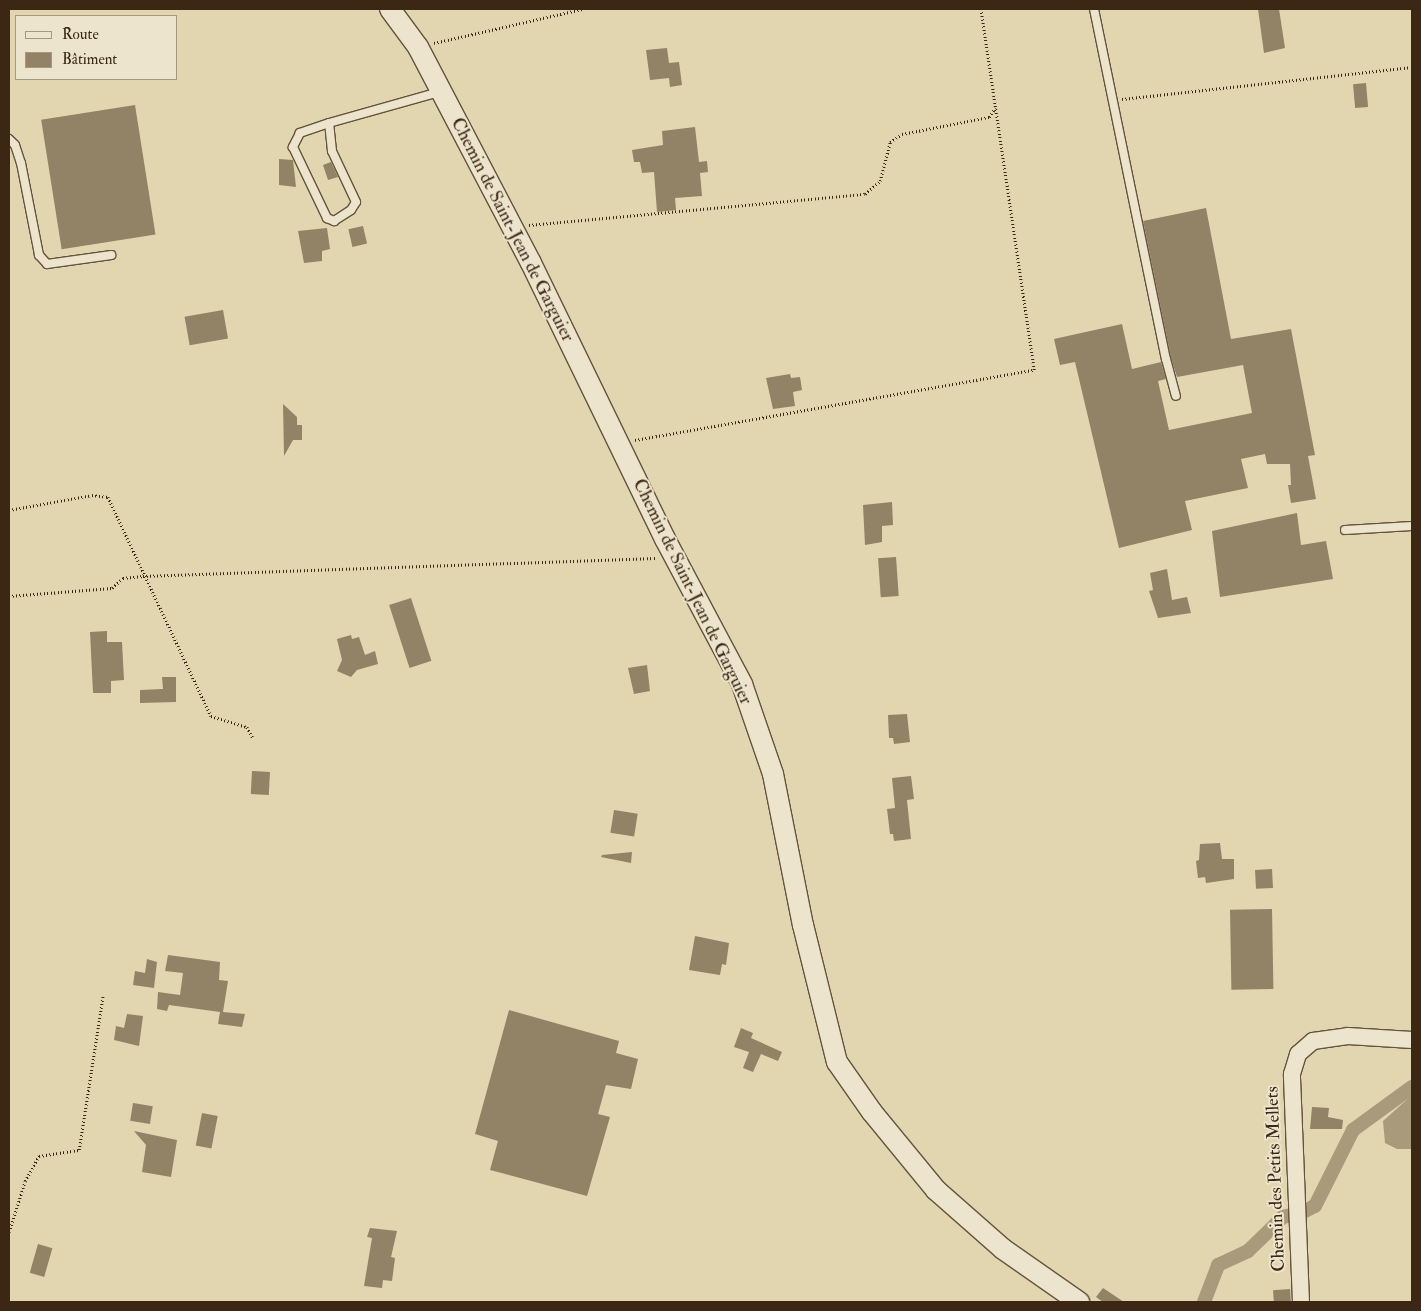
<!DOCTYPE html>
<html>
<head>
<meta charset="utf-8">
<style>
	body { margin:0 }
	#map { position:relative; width:1421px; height:1311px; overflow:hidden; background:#e2d6b1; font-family:"IM FELL Double Pica",serif }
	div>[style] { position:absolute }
	.water>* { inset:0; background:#a99a7c }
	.canal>* { height:14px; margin:-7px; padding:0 7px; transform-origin:7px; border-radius:7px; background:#a99a7c }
	.building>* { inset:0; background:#928266; transform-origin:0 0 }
	.path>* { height:2.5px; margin-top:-1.25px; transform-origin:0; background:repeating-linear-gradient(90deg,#3b2714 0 1px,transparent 0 3.5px) }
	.roads { filter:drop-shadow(1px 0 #65533b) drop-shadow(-1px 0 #65533b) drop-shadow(0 1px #65533b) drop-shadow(0 -1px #65533b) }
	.service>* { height:8px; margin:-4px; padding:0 4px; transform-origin:4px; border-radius:4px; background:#ece4cc }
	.minor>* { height:16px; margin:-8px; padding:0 8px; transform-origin:8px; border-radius:8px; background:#ece4cc }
	.tertiary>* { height:20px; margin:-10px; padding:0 10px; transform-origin:10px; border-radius:10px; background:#ece4cc }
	span { translate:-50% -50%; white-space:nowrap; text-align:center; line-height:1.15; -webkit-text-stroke:4px #ece4cc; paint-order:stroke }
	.street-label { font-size:18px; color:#3b2714 }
	.frame { position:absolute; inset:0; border:10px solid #3b2714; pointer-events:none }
	.legend { position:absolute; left:15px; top:15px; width:162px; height:65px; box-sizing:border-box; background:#ece4cc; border:1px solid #a59882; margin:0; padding:6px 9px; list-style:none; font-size:15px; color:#3b2714 }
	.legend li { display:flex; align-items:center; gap:10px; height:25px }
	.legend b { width:25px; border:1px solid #a59882 }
</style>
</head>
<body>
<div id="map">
	<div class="water">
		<i style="clip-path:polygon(1412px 1095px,1412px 1149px,1397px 1149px,1385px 1143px,1383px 1121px)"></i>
	</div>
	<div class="canal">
		<i style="left:1303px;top:1212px;width:13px;rotate:-27deg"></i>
		<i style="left:1315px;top:1206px;width:85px;rotate:-63.4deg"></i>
		<i style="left:1353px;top:1130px;width:73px;rotate:-36.1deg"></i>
		<i style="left:1204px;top:1302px;width:40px;rotate:-69deg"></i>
		<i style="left:1218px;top:1265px;width:33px;rotate:-25deg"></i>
		<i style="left:1248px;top:1251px;width:49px;rotate:-44.2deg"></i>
		<i style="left:1283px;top:1217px;width:11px;rotate:-15deg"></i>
	</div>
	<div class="building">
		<i style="clip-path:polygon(1258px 9px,1279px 9px,1285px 48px,1264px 53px)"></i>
		<i style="clip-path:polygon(667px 48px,669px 63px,679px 62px,682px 85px,670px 87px,669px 78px,650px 80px,646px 50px)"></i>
		<i style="left:1366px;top:83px;width:24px;height:13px;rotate:85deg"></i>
		<i style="left:135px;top:105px;width:131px;height:95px;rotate:81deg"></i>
		<i style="clip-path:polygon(695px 127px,699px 162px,707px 161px,708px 172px,700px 173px,702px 196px,675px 198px,676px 210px,657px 212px,654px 172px,642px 173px,640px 162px,634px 162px,632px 150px,663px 145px,662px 131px)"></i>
		<i style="clip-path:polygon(279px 159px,293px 160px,296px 187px,279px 185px)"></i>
		<i style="clip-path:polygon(331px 162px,338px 177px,328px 180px,323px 165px)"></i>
		<i style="clip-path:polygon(1206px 208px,1231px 339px,1291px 329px,1315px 455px,1308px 456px,1316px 499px,1291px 503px,1288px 485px,1291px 485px,1290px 464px,1267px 464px,1265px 454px,1241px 459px,1248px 488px,1185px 501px,1192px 530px,1119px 548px,1075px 362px,1060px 365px,1054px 339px,1122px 324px,1132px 369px,1161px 362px,1166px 379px,1158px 381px,1169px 430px,1252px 413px,1243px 365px,1177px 377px,1171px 358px,1143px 221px)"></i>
		<i style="left:363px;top:226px;width:18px;height:15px;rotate:77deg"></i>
		<i style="clip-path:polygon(327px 228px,330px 249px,322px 251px,322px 261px,304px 263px,298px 231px)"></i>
		<i style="left:223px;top:310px;width:29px;height:39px;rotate:80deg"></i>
		<i style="clip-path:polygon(790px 374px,791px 378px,800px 377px,802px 390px,793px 392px,795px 406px,773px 409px,766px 378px)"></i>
		<i style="clip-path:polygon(283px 404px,297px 417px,297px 425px,302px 425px,302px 440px,293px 440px,284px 456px)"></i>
		<i style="clip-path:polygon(892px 502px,893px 525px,882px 526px,882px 542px,865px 545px,863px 505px)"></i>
		<i style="clip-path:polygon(1297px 513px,1301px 545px,1326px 541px,1333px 579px,1220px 597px,1212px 531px)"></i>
		<i style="left:896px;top:557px;width:39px;height:18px;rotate:86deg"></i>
		<i style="clip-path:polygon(1167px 569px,1172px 600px,1187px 597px,1191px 613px,1158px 618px,1149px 591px,1153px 590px,1150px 573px)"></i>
		<i style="left:411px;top:598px;width:66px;height:23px;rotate:72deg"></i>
		<i style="clip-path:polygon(107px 631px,107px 642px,122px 642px,124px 680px,111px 681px,111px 693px,93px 693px,90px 632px)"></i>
		<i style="clip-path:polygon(351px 635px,352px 639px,359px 637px,365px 655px,375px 651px,378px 664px,357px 670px,351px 677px,337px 671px,342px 660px,337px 639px)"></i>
		<i style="clip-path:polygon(647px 665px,650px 691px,634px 694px,628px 668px)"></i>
		<i style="clip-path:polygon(162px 677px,176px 677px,176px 702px,140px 703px,140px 690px,163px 689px)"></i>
		<i style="clip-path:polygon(907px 714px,910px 742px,894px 744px,893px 738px,889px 738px,888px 715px)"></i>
		<i style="left:252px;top:771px;width:18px;height:23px;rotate:3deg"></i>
		<i style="clip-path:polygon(911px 776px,914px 799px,907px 800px,911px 839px,894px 841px,893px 834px,890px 834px,887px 809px,895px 808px,892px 778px)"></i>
		<i style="left:614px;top:810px;width:24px;height:23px;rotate:9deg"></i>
		<i style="clip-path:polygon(1220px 843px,1222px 859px,1234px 859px,1234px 879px,1206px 883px,1205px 877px,1198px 878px,1196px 861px,1199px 860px,1200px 844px)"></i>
		<i style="clip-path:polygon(632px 852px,631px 863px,601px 857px,602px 855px)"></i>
		<i style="left:1272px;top:869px;width:19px;height:17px;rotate:87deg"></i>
		<i style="left:1272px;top:909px;width:80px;height:42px;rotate:89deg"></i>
		<i style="clip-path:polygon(695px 936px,729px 943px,726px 965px,722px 964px,720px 975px,689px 970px)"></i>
		<i style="clip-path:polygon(168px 955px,220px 962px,219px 980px,228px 981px,223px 1012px,245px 1014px,242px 1027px,218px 1024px,220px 1012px,169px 1005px,167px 1011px,157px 1009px,158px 992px,180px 995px,183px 973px,165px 971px)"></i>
		<i style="clip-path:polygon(147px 959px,157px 962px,154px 988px,133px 985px,135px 971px,145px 973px)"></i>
		<i style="clip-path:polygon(509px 1010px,619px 1041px,616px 1053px,638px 1059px,631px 1089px,606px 1085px,598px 1114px,610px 1117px,587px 1196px,490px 1170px,498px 1141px,475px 1134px)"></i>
		<i style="clip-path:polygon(127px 1014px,143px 1016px,139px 1046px,114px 1040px,116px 1026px,124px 1028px)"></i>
		<i style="clip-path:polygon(741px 1028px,753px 1033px,751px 1038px,782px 1052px,778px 1061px,761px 1054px,753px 1072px,743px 1068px,749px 1052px,734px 1047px)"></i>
		<i style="left:133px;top:1103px;width:20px;height:18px;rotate:9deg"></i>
		<i style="clip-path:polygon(1312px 1107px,1329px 1108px,1328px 1117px,1343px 1120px,1342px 1129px,1310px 1129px)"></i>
		<i style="left:202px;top:1113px;width:16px;height:33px;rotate:11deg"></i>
		<i style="clip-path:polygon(134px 1131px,177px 1140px,171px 1177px,142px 1172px,146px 1145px)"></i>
		<i style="clip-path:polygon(370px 1228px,397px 1231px,391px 1257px,395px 1258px,392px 1281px,383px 1280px,382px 1288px,364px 1286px,372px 1238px,367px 1237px)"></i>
		<i style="left:38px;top:1244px;width:15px;height:30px;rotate:16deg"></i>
		<i style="clip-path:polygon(1103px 1288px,1124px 1302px,1103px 1302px,1096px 1297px)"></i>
		<i style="left:1290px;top:1289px;width:13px;height:17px;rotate:86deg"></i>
	</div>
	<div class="path">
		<i style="left:434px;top:43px;width:153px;rotate:-12.9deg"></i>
		<i style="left:1122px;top:99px;width:292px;rotate:-6.3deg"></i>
		<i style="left:529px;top:225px;width:337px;rotate:-5.3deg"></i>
		<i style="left:865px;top:194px;width:20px;rotate:-41deg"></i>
		<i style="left:880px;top:181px;width:40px;rotate:-75.6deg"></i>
		<i style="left:890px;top:142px;width:14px;rotate:-34deg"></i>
		<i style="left:902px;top:134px;width:89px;rotate:-11.1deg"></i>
		<i style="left:989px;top:117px;width:11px;rotate:-56deg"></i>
		<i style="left:635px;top:440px;width:405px;rotate:-10deg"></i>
		<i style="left:1034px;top:370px;width:365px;rotate:-98.4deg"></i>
		<i style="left:9px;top:510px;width:84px;rotate:-10.2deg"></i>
		<i style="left:92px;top:495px;width:16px;rotate:7deg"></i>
		<i style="left:108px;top:497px;width:242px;rotate:64.8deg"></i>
		<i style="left:211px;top:716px;width:38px;rotate:17deg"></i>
		<i style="left:247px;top:727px;width:13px;rotate:61deg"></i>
		<i style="left:9px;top:596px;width:103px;rotate:-4.4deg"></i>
		<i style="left:112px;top:588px;width:15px;rotate:-42deg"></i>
		<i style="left:123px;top:578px;width:20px;rotate:-6deg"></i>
		<i style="left:143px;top:576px;width:513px;rotate:-2.01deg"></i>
		<i style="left:9px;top:1232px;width:53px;rotate:-72.6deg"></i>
		<i style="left:25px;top:1181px;width:29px;rotate:-61deg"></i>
		<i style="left:39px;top:1156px;width:40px;rotate:-8.5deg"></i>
		<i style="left:79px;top:1150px;width:157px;rotate:-81.2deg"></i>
		<i style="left:361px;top:1302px;width:2px;rotate:-63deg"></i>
	</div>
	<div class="roads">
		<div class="service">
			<i style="left:1094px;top:9px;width:357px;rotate:78.4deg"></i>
			<i style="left:1166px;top:359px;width:38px;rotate:75deg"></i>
			<i style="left:329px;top:123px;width:31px;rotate:161deg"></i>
			<i style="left:300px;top:133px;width:16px;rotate:117deg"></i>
			<i style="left:293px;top:147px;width:79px;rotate:64.4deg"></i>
			<i style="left:327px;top:218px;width:8px;rotate:23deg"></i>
			<i style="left:334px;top:221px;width:20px;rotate:-33deg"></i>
			<i style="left:351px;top:210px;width:9px;rotate:-58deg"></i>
			<i style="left:356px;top:202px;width:56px;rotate:-115.2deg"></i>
			<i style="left:332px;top:151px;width:28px;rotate:-96deg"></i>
			<i style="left:329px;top:123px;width:114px;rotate:-15.7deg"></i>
			<i style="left:9px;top:139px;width:8px;rotate:45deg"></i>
			<i style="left:15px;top:145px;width:19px;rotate:72deg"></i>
			<i style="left:21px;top:163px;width:94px;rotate:78.9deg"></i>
			<i style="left:39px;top:255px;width:12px;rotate:48deg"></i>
			<i style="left:47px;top:264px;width:65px;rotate:-8deg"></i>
			<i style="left:1345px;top:530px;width:67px;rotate:-3.4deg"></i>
		</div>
		<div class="minor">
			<i style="left:1301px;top:1302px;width:228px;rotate:-92.3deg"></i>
			<i style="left:1292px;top:1074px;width:21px;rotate:-73deg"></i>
			<i style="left:1298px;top:1054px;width:20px;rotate:-41deg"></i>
			<i style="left:1313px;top:1041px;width:35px;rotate:-8deg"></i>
			<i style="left:1348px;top:1036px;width:64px;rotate:3.6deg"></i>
		</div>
		<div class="tertiary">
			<i style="left:390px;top:9px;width:47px;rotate:53.6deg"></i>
			<i style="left:418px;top:47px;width:244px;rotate:62.4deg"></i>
			<i style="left:531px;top:263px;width:307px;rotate:64.1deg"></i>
			<i style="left:665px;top:539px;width:164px;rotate:62deg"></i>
			<i style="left:742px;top:684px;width:95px;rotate:71deg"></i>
			<i style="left:773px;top:774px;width:154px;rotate:78.8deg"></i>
			<i style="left:803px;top:925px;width:141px;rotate:76.1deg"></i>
			<i style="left:837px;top:1062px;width:61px;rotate:55deg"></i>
			<i style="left:872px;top:1112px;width:101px;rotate:50.6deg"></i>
			<i style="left:936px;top:1190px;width:89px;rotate:41.4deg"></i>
			<i style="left:1003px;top:1249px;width:93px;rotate:34.9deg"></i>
		</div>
	</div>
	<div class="street-label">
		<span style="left:512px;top:230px;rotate:63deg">Chemin de Saint-Jean de Garguier</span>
		<span style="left:692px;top:592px;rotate:64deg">Chemin de Saint-Jean de Garguier</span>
		<span style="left:1276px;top:1179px;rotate:-92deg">Chemin des Petits Mellets</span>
	</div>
	<div class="frame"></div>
	<ul class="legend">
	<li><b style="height:6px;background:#ece4cc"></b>Route</li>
	<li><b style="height:14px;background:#928266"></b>Bâtiment</li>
	</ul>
</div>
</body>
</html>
